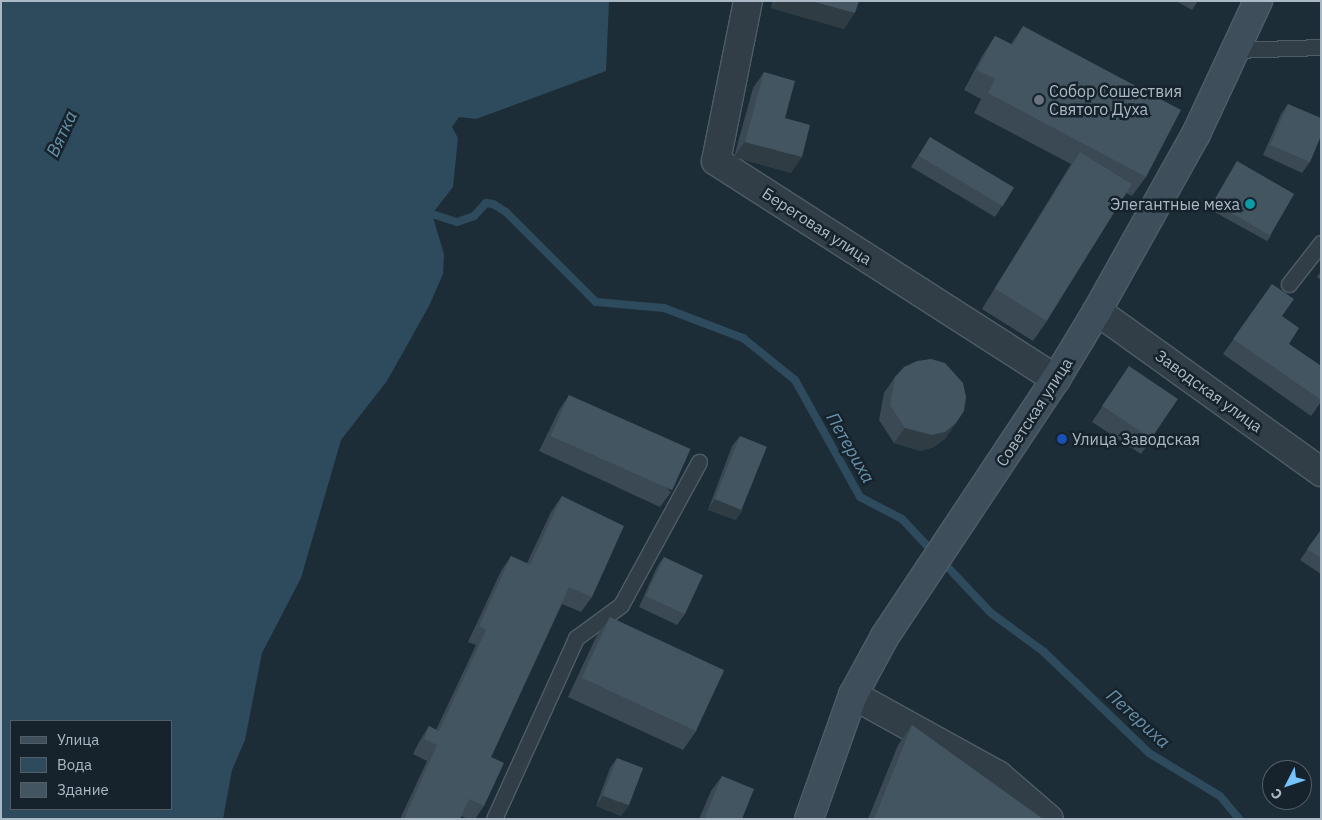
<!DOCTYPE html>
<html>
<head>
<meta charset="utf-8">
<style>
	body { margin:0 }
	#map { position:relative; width:1322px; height:820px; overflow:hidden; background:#1d2d37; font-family:"IBM Plex Sans",sans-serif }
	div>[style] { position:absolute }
	.water>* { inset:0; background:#2d4b5d }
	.stream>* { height:8px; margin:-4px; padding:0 4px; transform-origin:4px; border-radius:4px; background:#2d4b5d }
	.roads { filter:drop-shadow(1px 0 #4e5c66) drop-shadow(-1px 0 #4e5c66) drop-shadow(0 1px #4e5c66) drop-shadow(0 -1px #4e5c66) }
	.service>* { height:15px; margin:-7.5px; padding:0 7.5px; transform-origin:7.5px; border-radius:7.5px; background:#313e47 }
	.minor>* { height:28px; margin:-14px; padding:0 14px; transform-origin:14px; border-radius:14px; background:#313e47 }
	.secondary>* { height:28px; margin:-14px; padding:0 14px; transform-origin:14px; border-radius:14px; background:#3e4e5b }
	.wall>* { inset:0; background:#3a4953 }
	.shaded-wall>* { inset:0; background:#2f3c44 }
	.building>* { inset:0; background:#435561; transform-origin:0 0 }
	.dots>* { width:14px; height:14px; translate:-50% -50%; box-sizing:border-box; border:2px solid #17232c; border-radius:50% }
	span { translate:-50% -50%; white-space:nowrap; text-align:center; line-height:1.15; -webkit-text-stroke:5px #17232c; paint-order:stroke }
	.poi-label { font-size:16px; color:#aab9c5 }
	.left { translate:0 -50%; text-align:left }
	.right { translate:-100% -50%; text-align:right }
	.street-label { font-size:16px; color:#aab9c5 }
	.water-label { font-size:18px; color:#6892ab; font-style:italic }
	.frame { position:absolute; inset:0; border:2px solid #aab9c5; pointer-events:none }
	.legend { position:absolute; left:10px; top:720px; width:162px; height:90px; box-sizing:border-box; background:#17232c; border:1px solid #525f69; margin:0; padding:6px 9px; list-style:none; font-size:15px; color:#aab9c5 }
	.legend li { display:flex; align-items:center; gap:10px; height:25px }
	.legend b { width:25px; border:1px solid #525f69 }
	.north { position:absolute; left:1262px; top:760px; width:50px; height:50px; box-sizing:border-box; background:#17232c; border:1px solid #525f69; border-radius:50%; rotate:229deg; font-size:14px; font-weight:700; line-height:20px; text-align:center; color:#aab9c5 }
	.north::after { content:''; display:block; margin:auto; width:18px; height:22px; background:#75c4ff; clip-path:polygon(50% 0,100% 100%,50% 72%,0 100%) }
</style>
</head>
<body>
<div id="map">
	<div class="water">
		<i style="clip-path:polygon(evenodd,1px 1px,609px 1px,606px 71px,476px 119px,459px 117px,452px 127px,458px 138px,453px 187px,432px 214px,444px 254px,443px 274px,429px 306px,387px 381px,341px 440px,301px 578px,262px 653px,245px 740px,232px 770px,223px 819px,1px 819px,1px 1px,11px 721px,171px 721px,171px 809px,11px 809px,11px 721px)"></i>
	</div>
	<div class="stream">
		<i style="left:432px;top:214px;width:26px;rotate:18deg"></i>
		<i style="left:457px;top:222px;width:18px;rotate:-19deg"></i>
		<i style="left:474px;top:216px;width:18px;rotate:-47deg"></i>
		<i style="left:486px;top:203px;width:7px;rotate:8deg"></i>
		<i style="left:493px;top:204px;width:15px;rotate:32deg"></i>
		<i style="left:506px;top:212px;width:127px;rotate:45deg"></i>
		<i style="left:596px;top:302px;width:68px;rotate:5deg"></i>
		<i style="left:664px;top:308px;width:85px;rotate:20.8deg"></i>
		<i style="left:743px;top:338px;width:67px;rotate:38.9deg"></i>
		<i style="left:795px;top:380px;width:134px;rotate:60.9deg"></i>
		<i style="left:860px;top:497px;width:47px;rotate:27.6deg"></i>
		<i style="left:902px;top:519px;width:47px;rotate:46.7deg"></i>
		<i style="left:942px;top:561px;width:71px;rotate:46.7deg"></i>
		<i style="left:991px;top:613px;width:66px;rotate:36.3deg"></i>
		<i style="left:1044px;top:652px;width:146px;rotate:43.9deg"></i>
		<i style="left:1149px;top:753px;width:83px;rotate:31.2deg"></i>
		<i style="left:1220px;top:796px;width:30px;rotate:50deg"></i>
	</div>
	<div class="roads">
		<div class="service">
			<i style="left:1235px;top:50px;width:86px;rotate:-2deg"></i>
			<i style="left:1289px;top:284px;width:52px;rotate:-52deg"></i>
			<i style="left:494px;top:819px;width:199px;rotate:-65.6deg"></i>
			<i style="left:576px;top:638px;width:56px;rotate:-36.3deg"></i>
			<i style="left:621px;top:605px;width:163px;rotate:-61.4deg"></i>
		</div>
		<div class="minor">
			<i style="left:748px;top:1px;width:163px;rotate:101.3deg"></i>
			<i style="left:716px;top:161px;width:404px;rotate:32.7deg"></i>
			<i style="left:1097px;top:311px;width:276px;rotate:35.7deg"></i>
			<i style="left:853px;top:695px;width:166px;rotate:28.9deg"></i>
			<i style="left:998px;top:775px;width:67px;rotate:40.8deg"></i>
		</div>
		<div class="secondary">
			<i style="left:809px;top:819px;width:132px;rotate:-70.5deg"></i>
			<i style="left:853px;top:695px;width:67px;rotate:-61.5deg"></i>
			<i style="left:885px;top:636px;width:309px;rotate:-56.4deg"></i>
			<i style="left:1056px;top:379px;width:79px;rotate:-58.9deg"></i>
			<i style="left:1097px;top:311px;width:203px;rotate:-60.8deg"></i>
			<i style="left:1196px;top:134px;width:147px;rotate:-65deg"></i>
		</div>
	</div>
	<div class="wall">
		<i style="clip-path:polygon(773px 1px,859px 1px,844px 29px,771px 8px)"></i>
		<i style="clip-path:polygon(1176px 1px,1198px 1px,1192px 10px)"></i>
		<i style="clip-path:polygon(1023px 26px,1146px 177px,1132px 196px,1126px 193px,1047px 321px,1033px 341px,982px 309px,1071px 164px,974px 113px,981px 99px,964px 90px,982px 56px,995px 36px,1011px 44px)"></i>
		<i style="clip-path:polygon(764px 72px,785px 118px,791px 173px,734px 157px,753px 88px)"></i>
		<i style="clip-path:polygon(1288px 104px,1310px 162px,1302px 173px,1263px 155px,1281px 114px)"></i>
		<i style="clip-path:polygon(930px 137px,1002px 206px,995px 217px,911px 167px)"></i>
		<i style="clip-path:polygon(1237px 161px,1271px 236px,1267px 241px,1209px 209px)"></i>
		<i style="clip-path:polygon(1321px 271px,1321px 280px,1317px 277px)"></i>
		<i style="clip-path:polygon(1272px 284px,1282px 316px,1289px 344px,1321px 366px,1321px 402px,1311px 416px,1223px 354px)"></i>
		<i style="clip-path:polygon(1129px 366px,1152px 439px,1141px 454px,1092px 422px)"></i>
		<i style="clip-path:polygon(895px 377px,946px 438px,934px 447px,921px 451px,894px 443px,879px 420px,884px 393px)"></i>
		<i style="clip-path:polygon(569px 395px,671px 492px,660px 507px,539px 451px,559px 410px)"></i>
		<i style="clip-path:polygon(740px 436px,736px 520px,708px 510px,732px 446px)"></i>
		<i style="clip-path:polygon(562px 496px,592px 597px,581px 612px,562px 604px,491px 757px,484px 806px,475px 819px,468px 819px,461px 816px,460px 819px,400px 819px,427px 761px,413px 754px,419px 742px,429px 726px,436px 730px,476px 645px,468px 642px,501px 571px,511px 556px,527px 563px,551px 512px)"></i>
		<i style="clip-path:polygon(1321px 530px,1321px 574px,1300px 560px)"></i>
		<i style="clip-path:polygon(664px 557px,685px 614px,677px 625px,639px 607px,657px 567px)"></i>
		<i style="clip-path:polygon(610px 617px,697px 730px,683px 750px,568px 697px,596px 637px)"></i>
		<i style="clip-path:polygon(912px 725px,1043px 819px,868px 819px,898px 745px)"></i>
		<i style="clip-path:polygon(617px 758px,621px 816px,596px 806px,610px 768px)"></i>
		<i style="clip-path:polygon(722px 776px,742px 819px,699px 819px,711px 791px)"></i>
	</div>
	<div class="shaded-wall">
		<i style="clip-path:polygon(776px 1px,812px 1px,855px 13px,844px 29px,771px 8px)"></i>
		<i style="clip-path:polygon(745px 142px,802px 157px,791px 173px,734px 157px)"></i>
		<i style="clip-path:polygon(956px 423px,946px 438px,934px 447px,921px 451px,894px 443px,905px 428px)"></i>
		<i style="clip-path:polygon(715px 499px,743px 510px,736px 520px,708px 510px)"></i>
		<i style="clip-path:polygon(603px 796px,629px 806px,621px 816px,596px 806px)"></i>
	</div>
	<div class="building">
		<i style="clip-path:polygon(812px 1px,859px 1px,855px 13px)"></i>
		<i style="clip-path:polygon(1023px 26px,1181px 110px,1146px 177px,988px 93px,995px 79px,977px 70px,995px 36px,1013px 45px)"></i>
		<i style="clip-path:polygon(764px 72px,795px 81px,785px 118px,810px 125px,802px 157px,745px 142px)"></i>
		<i style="clip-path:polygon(1288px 104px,1321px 118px,1321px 136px,1310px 162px,1270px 145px)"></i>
		<i style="left:930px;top:137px;width:98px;height:22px;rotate:31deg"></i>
		<i style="left:1080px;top:152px;width:61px;height:161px;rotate:32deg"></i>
		<i style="left:1237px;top:161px;width:66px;height:48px;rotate:30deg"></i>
		<i style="clip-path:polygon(1272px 284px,1294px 299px,1282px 316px,1299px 328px,1289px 344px,1321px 366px,1321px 400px,1233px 339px)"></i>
		<i style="clip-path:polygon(931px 359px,945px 363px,963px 383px,966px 397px,964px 411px,956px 423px,945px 432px,932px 435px,905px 428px,890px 405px,895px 377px,904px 367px,917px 361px)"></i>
		<i style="left:1129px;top:366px;width:59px;height:48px;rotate:34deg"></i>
		<i style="left:569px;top:395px;width:133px;height:45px;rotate:24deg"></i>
		<i style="left:740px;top:436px;width:29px;height:68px;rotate:22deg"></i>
		<i style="clip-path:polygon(562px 496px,624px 526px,592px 597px,569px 587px,491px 757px,504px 763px,484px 806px,469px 799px,460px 819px,404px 819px,437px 745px,424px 739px,429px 726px,439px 731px,486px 630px,479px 626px,511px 556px,530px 565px)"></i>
		<i style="clip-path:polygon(1321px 530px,1321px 558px,1307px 549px)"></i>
		<i style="left:664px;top:557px;width:43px;height:43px;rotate:25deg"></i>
		<i style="left:610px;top:617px;width:126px;height:67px;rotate:25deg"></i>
		<i style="clip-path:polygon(912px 725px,1043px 819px,874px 819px)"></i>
		<i style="left:617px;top:758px;width:28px;height:40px;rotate:21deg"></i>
		<i style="clip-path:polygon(722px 776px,754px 789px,742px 819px,704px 819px)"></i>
	</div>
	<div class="dots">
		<i style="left:1039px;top:100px;background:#6b7280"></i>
		<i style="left:1250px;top:204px;background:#0f9aa8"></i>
		<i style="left:1062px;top:439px;background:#1a4fb4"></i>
	</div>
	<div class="poi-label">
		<span class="left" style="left:1049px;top:100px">Собор Сошествия<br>Святого Духа</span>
		<span class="right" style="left:1240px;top:204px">Элегантные меха</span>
		<span class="left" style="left:1072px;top:439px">Улица Заводская</span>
	</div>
	<div class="street-label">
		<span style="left:817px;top:226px;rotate:33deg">Береговая улица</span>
		<span style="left:1209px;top:391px;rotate:36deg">Заводская улица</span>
		<span style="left:1034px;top:412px;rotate:-57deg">Советская улица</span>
	</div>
	<div class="water-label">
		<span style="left:62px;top:134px;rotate:-65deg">Вятка</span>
		<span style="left:850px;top:448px;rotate:60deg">Петериха</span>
		<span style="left:1138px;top:719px;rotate:42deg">Петериха</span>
	</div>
	<div class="frame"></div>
	<ul class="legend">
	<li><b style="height:6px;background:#3e4e5b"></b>Улица</li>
	<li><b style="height:14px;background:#2d4b5d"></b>Вода</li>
	<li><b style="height:14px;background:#435561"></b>Здание</li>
	</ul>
	<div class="north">С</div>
</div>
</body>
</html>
